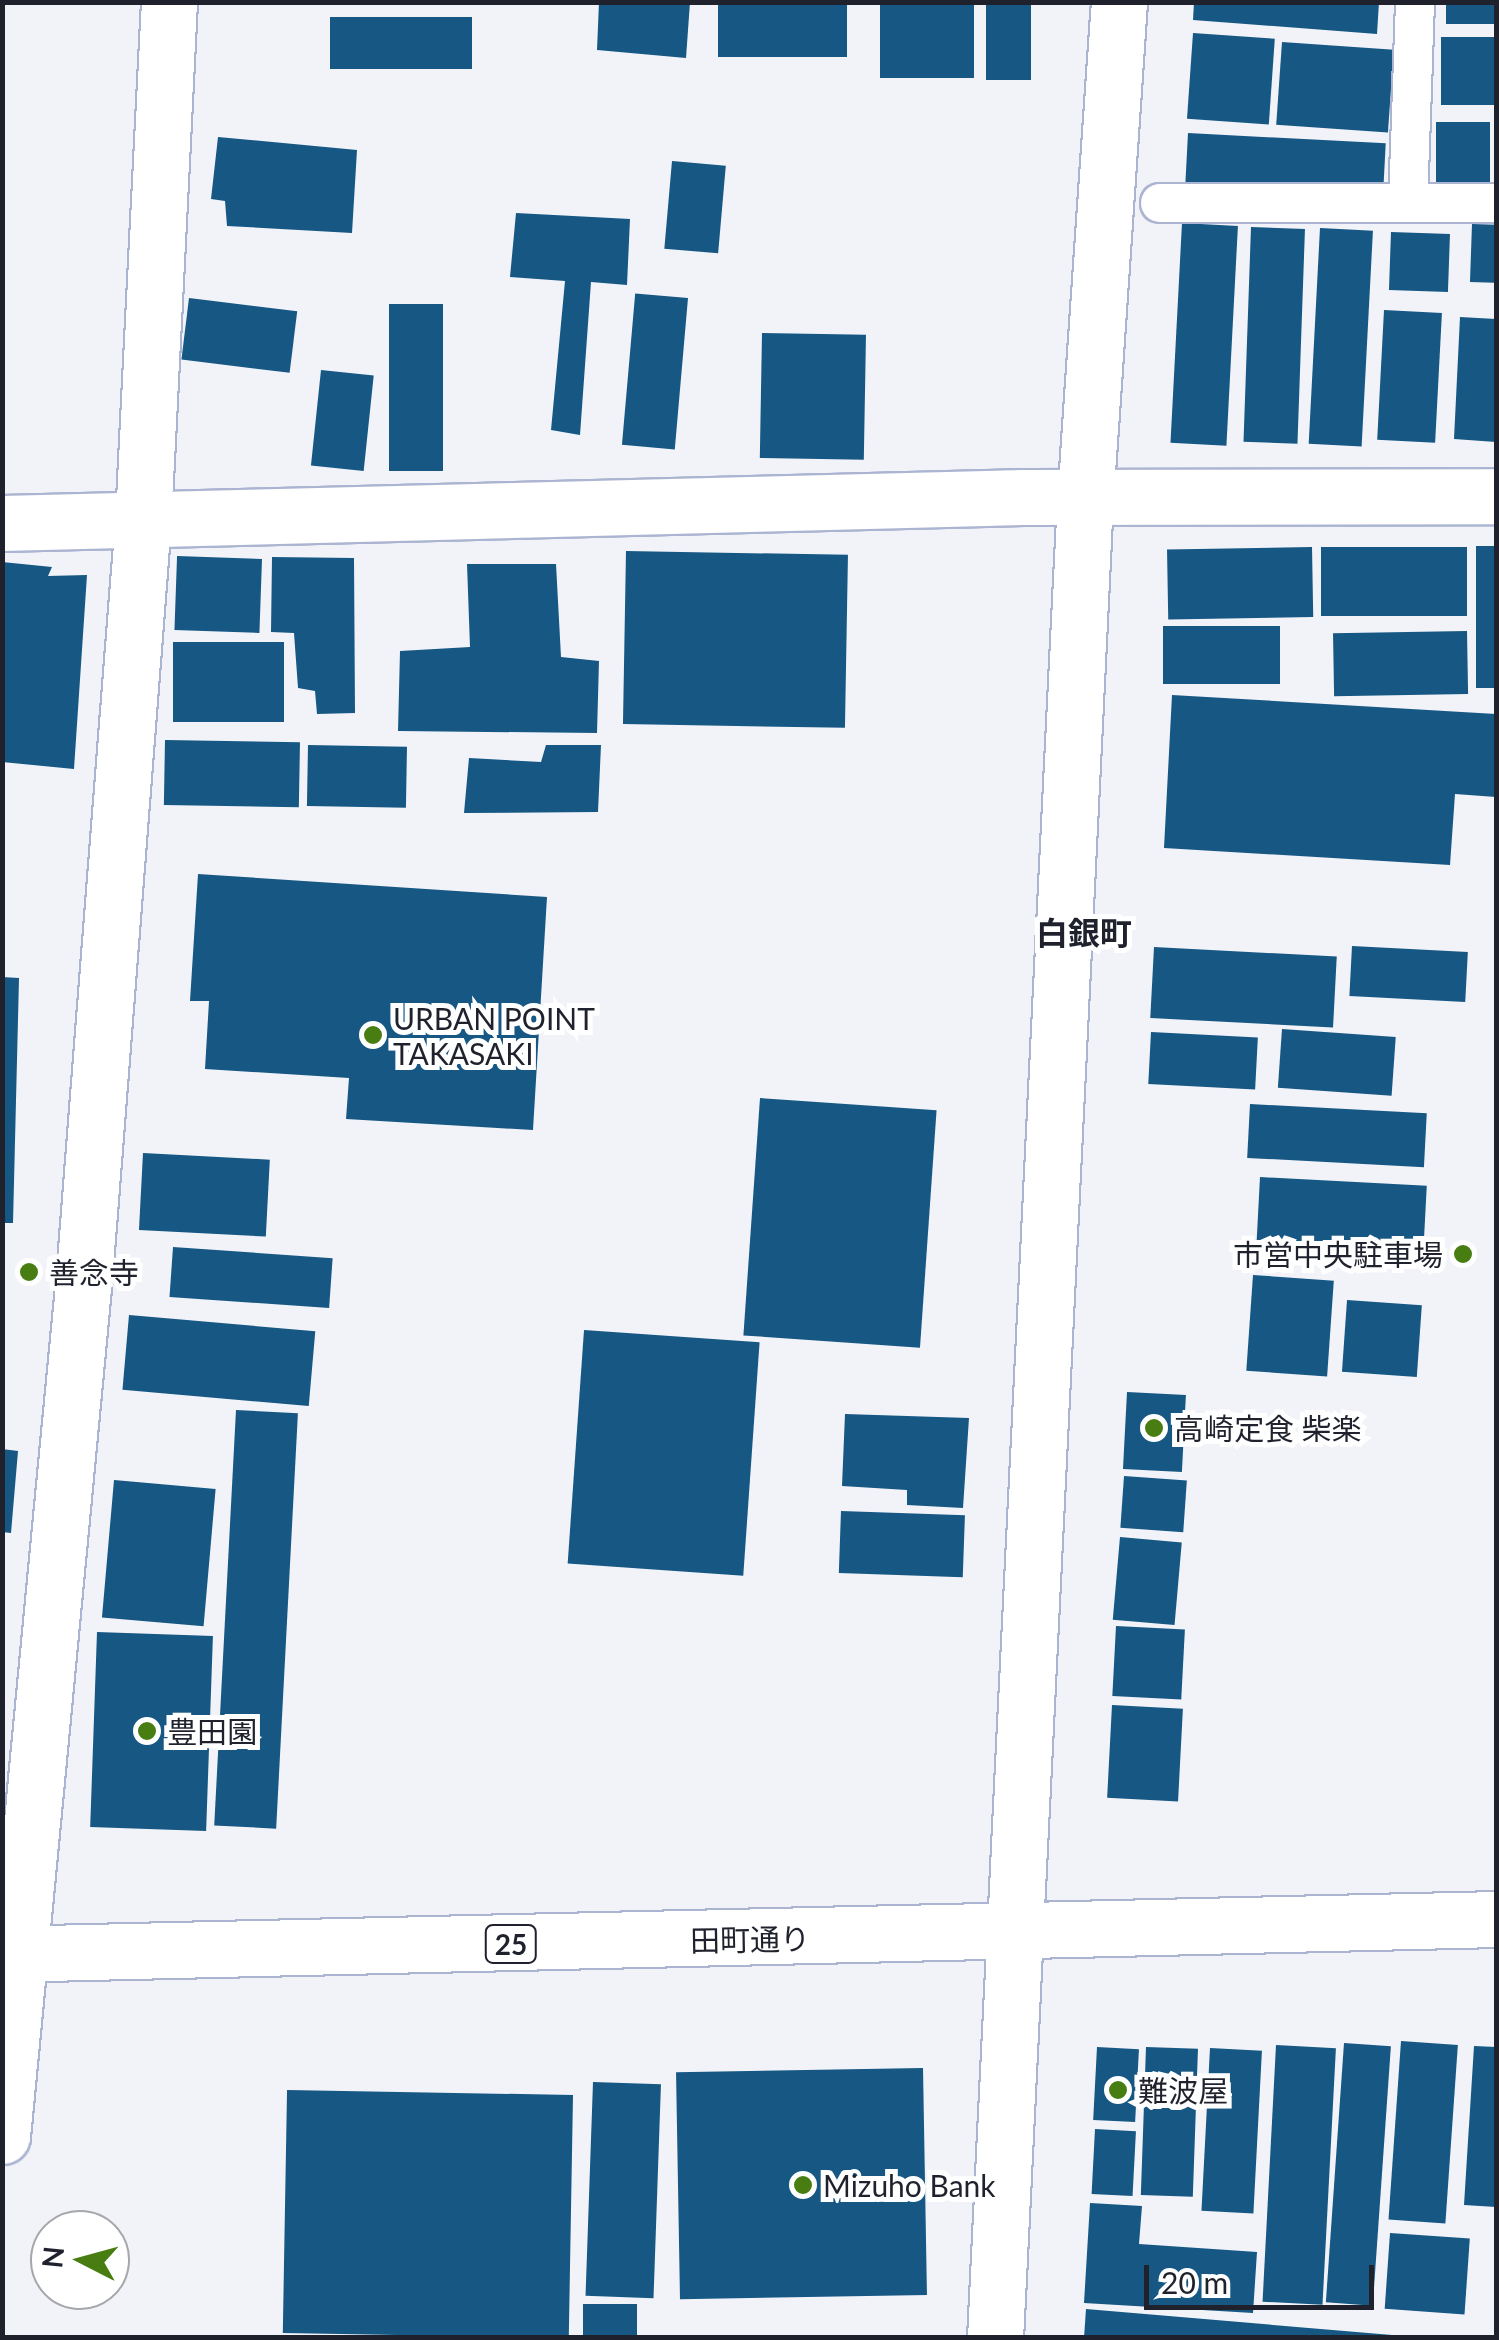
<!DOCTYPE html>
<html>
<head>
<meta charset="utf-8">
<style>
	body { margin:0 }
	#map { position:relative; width:1499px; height:2340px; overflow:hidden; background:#f1f3f9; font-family:Lato,"Noto Sans JP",sans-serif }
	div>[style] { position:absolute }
	.building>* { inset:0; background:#165784; transform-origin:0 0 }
	.roads { filter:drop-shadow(2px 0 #abb4d1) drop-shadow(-2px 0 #abb4d1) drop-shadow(0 2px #abb4d1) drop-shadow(0 -2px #abb4d1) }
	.lane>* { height:38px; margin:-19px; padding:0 19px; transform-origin:19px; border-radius:19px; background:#fff }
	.street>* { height:55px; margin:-27.5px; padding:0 27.5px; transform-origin:27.5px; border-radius:27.5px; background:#fff }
	.secondary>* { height:55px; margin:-27.5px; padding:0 27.5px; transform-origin:27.5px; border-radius:27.5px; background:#fff }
	.primary>* { height:55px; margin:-27.5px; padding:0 27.5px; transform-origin:27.5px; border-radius:27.5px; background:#fff }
	.dots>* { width:28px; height:28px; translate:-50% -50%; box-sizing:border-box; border:5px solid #fff; border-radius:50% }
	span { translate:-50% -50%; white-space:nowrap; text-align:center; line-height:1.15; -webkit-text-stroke:10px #fff; paint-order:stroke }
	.shield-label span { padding:2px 8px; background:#fff; border:2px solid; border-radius:8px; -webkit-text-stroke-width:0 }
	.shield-label { font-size:28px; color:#1f222d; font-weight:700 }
	.poi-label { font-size:30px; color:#1f222d }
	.left { translate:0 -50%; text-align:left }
	.right { translate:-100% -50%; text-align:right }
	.street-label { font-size:30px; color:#1f222d }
	.neighbourhood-label { font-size:32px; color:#1f222d; font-weight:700 }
	.frame { position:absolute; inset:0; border:5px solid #1f222d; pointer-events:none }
	.north { position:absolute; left:30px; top:2210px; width:100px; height:100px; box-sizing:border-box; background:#fff; border:2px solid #a5a7ab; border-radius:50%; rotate:276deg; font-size:28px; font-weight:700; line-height:40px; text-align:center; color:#1f222d }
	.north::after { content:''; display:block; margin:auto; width:35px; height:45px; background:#477d11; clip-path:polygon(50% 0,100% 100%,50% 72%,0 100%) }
	.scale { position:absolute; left:1144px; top:2265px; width:230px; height:45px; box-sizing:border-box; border:5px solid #1f222d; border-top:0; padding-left:12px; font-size:30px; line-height:35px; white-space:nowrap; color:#1f222d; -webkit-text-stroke:8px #fff; paint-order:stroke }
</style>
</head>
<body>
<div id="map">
	<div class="building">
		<i style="clip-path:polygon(599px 2px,690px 2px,686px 58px,597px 50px)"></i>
		<i style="left:718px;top:2px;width:129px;height:55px"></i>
		<i style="left:880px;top:2px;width:94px;height:76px"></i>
		<i style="left:986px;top:2px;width:45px;height:78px"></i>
		<i style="clip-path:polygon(1194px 2px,1379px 2px,1377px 34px,1193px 20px)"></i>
		<i style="left:1446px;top:2px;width:50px;height:22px"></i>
		<i style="left:330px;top:17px;width:142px;height:52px"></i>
		<i style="left:1193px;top:33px;width:82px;height:86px;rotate:4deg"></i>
		<i style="left:1496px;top:37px;width:68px;height:55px;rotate:90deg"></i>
		<i style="left:1282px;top:42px;width:112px;height:83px;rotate:4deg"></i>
		<i style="left:1436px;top:122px;width:54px;height:60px"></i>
		<i style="left:1188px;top:133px;width:198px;height:56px;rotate:3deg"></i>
		<i style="clip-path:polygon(218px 137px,357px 150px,352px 233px,227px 226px,225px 201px,211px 199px)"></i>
		<i style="left:672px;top:161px;width:54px;height:88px;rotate:5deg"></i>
		<i style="clip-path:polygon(516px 213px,630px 219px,627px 285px,591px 282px,580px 435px,551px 430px,565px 281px,510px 277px)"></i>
		<i style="left:1182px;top:223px;width:56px;height:220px;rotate:3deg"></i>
		<i style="left:1472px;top:224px;width:24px;height:58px;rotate:2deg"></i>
		<i style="left:1251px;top:227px;width:54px;height:215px;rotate:2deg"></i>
		<i style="left:1320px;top:228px;width:53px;height:216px;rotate:3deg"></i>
		<i style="left:1391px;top:232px;width:59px;height:58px;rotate:2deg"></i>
		<i style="left:189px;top:298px;width:109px;height:62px;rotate:7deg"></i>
		<i style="left:688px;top:298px;width:152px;height:53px;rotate:95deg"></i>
		<i style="left:389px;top:304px;width:54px;height:167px"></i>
		<i style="left:1384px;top:310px;width:58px;height:130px;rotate:3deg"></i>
		<i style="clip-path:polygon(1460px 317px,1496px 319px,1496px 442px,1454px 439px)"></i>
		<i style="left:762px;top:333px;width:104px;height:125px;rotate:1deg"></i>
		<i style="left:321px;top:370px;width:53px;height:96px;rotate:6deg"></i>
		<i style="left:1476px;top:546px;width:20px;height:142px"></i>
		<i style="left:1312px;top:547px;width:70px;height:145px;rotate:89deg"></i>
		<i style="left:1467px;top:547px;width:69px;height:146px;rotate:90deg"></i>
		<i style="left:626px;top:551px;width:222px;height:173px;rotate:1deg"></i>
		<i style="clip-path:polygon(272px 557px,354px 558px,355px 713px,317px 714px,315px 691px,298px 688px,294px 633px,271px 632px)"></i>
		<i style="left:262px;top:559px;width:74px;height:85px;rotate:92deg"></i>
		<i style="clip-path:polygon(2px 562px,52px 567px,48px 576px,87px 575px,74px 769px,2px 762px)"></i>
		<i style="clip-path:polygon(467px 564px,556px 564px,561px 657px,599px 661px,597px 733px,398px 731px,400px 651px,470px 647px)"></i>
		<i style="left:1163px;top:626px;width:117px;height:58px"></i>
		<i style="left:1467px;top:631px;width:63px;height:134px;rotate:89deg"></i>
		<i style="left:173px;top:642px;width:111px;height:80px"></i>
		<i style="clip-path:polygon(1172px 695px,1496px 714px,1496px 797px,1455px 794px,1450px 865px,1164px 848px)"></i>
		<i style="left:165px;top:740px;width:135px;height:65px;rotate:1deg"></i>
		<i style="left:308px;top:745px;width:99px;height:61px;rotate:1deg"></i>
		<i style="clip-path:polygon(546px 745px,601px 745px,598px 812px,464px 813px,469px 758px,541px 762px)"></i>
		<i style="clip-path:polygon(198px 874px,547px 897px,533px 1130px,346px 1119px,349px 1078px,205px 1069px,209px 1001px,190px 1001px)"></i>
		<i style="left:1352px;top:946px;width:116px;height:50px;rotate:3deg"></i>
		<i style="left:1154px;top:947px;width:183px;height:71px;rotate:3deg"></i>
		<i style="clip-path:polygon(2px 977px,19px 978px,13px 1223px,2px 1223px)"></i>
		<i style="left:1282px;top:1029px;width:114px;height:59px;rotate:4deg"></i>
		<i style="left:1151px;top:1032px;width:107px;height:52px;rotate:3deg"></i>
		<i style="left:760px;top:1098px;width:177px;height:238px;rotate:4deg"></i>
		<i style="left:1250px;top:1104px;width:177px;height:54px;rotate:3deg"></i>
		<i style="left:143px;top:1153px;width:127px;height:77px;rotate:3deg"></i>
		<i style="left:1260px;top:1177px;width:167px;height:81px;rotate:3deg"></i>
		<i style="left:173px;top:1247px;width:160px;height:50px;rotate:4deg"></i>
		<i style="left:1253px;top:1275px;width:81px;height:96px;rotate:4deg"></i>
		<i style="left:1347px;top:1300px;width:75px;height:72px;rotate:4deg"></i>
		<i style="left:129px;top:1315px;width:187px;height:75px;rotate:5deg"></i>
		<i style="left:584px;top:1330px;width:176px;height:234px;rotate:4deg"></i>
		<i style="left:1127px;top:1392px;width:59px;height:77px;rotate:3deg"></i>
		<i style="left:236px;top:1410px;width:62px;height:416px;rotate:3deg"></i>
		<i style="clip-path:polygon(845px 1414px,969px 1418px,963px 1508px,907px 1505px,907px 1490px,842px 1486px)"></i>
		<i style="clip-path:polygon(2px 1449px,18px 1451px,11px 1533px,2px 1532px)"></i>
		<i style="left:1124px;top:1476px;width:63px;height:52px;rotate:4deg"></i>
		<i style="left:114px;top:1480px;width:102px;height:138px;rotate:5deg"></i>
		<i style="left:841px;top:1511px;width:124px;height:62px;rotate:2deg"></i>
		<i style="left:1120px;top:1537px;width:62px;height:83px;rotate:5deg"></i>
		<i style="left:1116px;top:1626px;width:69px;height:70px;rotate:3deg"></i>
		<i style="left:97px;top:1632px;width:116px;height:195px;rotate:2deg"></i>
		<i style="left:1112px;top:1705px;width:71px;height:93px;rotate:3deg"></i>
		<i style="left:1401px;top:2041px;width:57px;height:179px;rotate:4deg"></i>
		<i style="left:1344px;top:2043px;width:47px;height:260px;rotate:4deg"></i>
		<i style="left:1276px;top:2045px;width:60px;height:257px;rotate:3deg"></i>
		<i style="clip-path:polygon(1474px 2046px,1496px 2047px,1496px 2207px,1464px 2205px)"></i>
		<i style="left:1097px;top:2047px;width:42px;height:73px;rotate:3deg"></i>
		<i style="left:1146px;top:2047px;width:52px;height:148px;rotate:2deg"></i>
		<i style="left:1210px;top:2048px;width:52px;height:163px;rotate:3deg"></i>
		<i style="left:923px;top:2068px;width:227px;height:247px;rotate:89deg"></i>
		<i style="left:593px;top:2082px;width:68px;height:214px;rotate:2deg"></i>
		<i style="left:573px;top:2095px;width:243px;height:286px;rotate:91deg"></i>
		<i style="left:1095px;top:2129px;width:41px;height:65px;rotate:3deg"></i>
		<i style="clip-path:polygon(1090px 2203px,1142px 2206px,1139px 2244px,1257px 2252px,1253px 2313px,1084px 2303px)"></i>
		<i style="left:1390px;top:2233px;width:80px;height:76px;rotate:4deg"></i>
		<i style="left:637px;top:2304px;width:34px;height:54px;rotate:90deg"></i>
		<i style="clip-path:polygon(1086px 2309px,1392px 2335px,1392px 2338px,1084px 2338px)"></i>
	</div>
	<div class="roads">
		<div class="lane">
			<i style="left:1160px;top:203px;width:336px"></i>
			<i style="left:1408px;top:203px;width:201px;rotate:-88deg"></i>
		</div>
		<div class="street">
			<i style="left:2px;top:523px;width:1021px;rotate:-1.46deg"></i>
			<i style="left:1023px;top:497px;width:473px;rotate:-0.1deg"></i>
			<i style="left:2px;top:2136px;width:864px;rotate:-84.55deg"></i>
			<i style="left:84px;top:1276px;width:758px;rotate:-85.54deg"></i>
			<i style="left:143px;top:520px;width:519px;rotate:-87.13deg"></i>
		</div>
		<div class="secondary">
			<i style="left:995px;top:2338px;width:1840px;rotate:-87.2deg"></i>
			<i style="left:1085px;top:500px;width:499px;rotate:-86.1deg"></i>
		</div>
		<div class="primary">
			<i style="left:2px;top:1954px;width:1494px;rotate:-1.34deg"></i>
		</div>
	</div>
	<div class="dots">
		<i style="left:373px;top:1035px;background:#477d11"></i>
		<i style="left:1463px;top:1254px;background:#477d11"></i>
		<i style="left:29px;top:1272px;background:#477d11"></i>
		<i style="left:1154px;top:1428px;background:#477d11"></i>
		<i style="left:147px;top:1731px;background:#477d11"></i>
		<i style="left:1118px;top:2090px;background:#477d11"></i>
		<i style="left:803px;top:2185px;background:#477d11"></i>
	</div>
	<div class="shield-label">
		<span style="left:511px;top:1944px">25</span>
	</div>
	<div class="poi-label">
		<span class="left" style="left:393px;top:1035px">URBAN POINT<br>TAKASAKI</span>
		<span class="right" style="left:1443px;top:1254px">市営中央駐車場</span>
		<span class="left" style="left:49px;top:1272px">善念寺</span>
		<span class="left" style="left:1174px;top:1428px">高崎定食 柴楽</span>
		<span class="left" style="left:167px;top:1731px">豊田園</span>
		<span class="left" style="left:1138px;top:2090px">難波屋</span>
		<span class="left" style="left:823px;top:2185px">Mizuho Bank</span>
	</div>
	<div class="street-label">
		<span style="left:750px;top:1939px;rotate:-1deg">田町通り</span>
	</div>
	<div class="neighbourhood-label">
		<span style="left:1084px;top:933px">白銀町</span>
	</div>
	<div class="frame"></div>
	<div class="north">N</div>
	<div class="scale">20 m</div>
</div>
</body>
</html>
